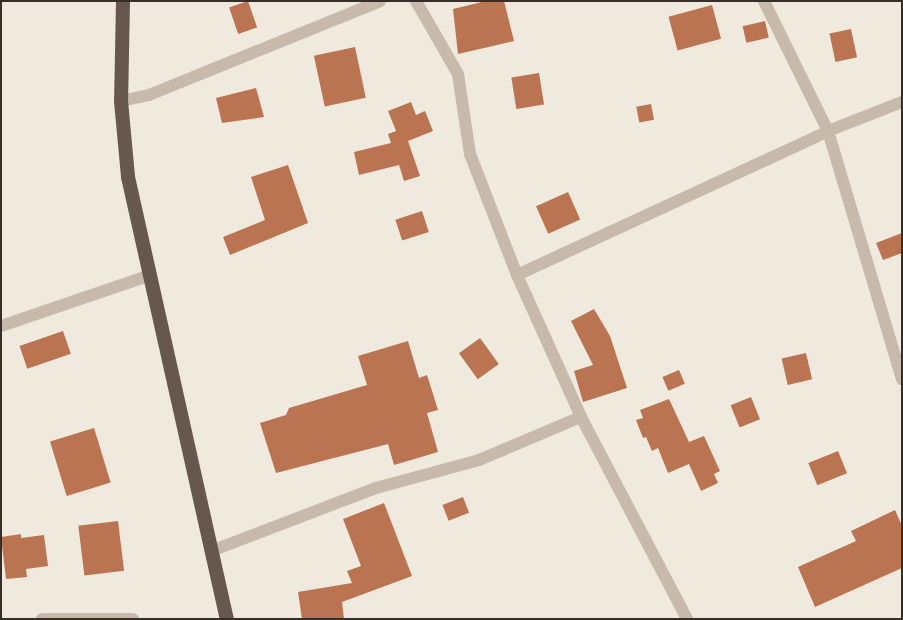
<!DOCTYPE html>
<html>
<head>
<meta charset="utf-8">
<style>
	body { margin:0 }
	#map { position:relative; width:903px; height:620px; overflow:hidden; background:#f0e9de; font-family:Karla,sans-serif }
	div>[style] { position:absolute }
	.building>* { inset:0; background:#ba7451; transform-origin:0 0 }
	.minor>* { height:12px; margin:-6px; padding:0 6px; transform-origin:6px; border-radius:6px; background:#c7baab }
	.trunk>* { height:14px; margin:-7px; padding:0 7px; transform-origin:7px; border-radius:7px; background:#66584e }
	span { translate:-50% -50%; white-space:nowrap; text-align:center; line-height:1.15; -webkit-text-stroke:4px #f8f3ea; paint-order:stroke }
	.frame { position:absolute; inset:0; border:2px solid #352e29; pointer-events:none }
</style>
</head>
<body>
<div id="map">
	<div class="building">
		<i style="left:248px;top:1px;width:28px;height:20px;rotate:71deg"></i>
		<i style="clip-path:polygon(486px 1px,504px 1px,514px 41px,458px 54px,453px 9px)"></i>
		<i style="left:712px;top:5px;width:35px;height:45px;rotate:75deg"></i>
		<i style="left:765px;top:21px;width:17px;height:23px;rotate:77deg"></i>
		<i style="left:851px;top:29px;width:29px;height:22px;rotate:78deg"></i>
		<i style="left:355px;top:47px;width:52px;height:42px;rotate:78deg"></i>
		<i style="left:539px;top:73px;width:32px;height:28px;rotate:81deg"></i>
		<i style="clip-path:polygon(256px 88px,264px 117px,222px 123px,216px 98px)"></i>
		<i style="clip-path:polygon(411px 102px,416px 115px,425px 111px,433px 131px,408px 141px,420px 176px,404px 181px,399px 165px,359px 175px,354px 152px,391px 143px,388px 134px,396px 131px,388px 111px)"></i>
		<i style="left:651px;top:104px;width:16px;height:15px;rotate:79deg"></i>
		<i style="clip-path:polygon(288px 165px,308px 223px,230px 255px,223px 237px,265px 220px,251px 177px)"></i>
		<i style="left:568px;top:192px;width:30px;height:35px;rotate:66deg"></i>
		<i style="left:422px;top:211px;width:22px;height:28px;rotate:72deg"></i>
		<i style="clip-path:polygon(902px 233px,902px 253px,883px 260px,876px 243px)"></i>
		<i style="clip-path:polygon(594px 309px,610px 336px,627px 388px,583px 402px,574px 371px,593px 365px,571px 321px)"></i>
		<i style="left:63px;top:331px;width:24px;height:46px;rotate:71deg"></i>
		<i style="left:480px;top:338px;width:32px;height:26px;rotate:54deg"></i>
		<i style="clip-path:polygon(408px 341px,419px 378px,427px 375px,438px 410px,427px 413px,438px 452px,394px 465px,388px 444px,276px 473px,260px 423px,286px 415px,289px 408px,367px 385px,358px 356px)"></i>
		<i style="left:806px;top:353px;width:27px;height:25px;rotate:77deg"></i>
		<i style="left:679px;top:370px;width:15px;height:18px;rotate:67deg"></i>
		<i style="left:751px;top:397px;width:24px;height:22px;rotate:68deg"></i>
		<i style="clip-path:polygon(669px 399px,689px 442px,704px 436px,720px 471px,714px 474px,718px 483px,701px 491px,689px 464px,668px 473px,658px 448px,652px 451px,646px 437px,643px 438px,636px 420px,643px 418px,640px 410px)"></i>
		<i style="left:94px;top:428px;width:57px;height:46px;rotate:73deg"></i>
		<i style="left:838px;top:451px;width:24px;height:32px;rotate:68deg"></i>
		<i style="left:463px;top:497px;width:17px;height:22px;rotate:69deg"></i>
		<i style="clip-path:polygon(384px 503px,412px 576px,342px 602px,344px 619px,302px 619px,298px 592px,352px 583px,347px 571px,361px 566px,343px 519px)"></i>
		<i style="clip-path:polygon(895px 510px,902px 526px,902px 568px,815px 607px,798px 567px,856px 541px,851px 531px)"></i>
		<i style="left:118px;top:521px;width:50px;height:40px;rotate:83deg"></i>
		<i style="clip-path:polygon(21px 534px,21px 538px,44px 535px,48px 566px,26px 569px,27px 577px,6px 579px,1px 537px)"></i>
	</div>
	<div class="minor">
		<i style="left:416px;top:1px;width:84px;rotate:60.1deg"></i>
		<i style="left:458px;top:74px;width:81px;rotate:81.5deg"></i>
		<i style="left:470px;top:154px;width:130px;rotate:68.8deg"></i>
		<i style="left:517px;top:275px;width:156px;rotate:65.7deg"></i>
		<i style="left:581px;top:417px;width:228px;rotate:62.3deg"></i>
		<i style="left:764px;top:1px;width:145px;rotate:63.8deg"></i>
		<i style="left:828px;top:131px;width:259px;rotate:73.4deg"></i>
		<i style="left:121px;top:101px;width:29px;rotate:-12deg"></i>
		<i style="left:149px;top:95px;width:249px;rotate:-22.1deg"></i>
		<i style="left:517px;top:275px;width:343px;rotate:-24.8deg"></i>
		<i style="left:828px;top:131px;width:79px;rotate:-21.4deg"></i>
		<i style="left:1px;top:326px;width:155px;rotate:-18.8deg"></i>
		<i style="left:211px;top:551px;width:177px;rotate:-20.9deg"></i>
		<i style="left:376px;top:488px;width:107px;rotate:-15.2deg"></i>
		<i style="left:479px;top:460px;width:111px;rotate:-22.9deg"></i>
		<i style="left:42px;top:619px;width:91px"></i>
	</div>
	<div class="trunk">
		<i style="left:123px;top:1px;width:100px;rotate:91.1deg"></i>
		<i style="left:121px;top:101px;width:76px;rotate:84.7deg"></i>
		<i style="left:128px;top:177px;width:453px;rotate:77.4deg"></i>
	</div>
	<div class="frame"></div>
</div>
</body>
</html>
